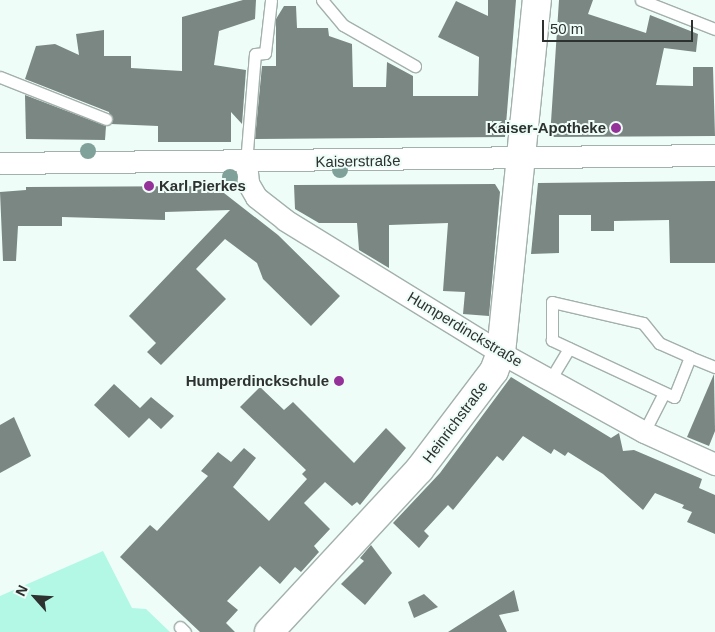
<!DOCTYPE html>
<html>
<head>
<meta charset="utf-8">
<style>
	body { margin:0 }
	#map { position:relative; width:715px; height:632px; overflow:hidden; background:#effdf9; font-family:Arial,sans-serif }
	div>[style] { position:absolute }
	.green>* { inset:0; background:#b2f8e5 }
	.building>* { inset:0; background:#7a8783 }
	.roads { filter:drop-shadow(1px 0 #a3b0ac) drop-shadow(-1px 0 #a3b0ac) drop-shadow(0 1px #a3b0ac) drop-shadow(0 -1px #a3b0ac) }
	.lane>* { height:11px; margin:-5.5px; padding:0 5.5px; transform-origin:5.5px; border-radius:5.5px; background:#fff }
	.street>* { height:21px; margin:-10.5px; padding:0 10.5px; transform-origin:10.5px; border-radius:10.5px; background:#fff }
	.secondary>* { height:28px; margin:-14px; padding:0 14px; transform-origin:14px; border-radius:14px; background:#fff }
	.trees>* { width:16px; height:16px; margin:-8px; border-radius:50%; background:#7fa199 }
	.dots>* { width:14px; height:14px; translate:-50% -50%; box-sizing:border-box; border:2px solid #effdf9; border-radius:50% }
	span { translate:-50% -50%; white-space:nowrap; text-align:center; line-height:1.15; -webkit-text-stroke:4px #effdf9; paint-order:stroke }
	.poi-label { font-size:15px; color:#2d3230; font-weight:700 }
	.right { translate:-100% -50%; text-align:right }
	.left { translate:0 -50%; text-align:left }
	.street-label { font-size:15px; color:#2d3230 }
	.north { position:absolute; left:10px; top:572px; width:50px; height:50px; -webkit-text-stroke:4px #effdf9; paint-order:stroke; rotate:296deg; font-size:14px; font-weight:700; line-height:20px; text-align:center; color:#2d3230 }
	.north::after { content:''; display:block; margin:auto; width:18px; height:22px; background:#2d3230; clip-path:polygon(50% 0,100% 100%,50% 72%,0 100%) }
	.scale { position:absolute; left:542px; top:20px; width:151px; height:22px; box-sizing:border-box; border:2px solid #2d3230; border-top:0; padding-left:6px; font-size:15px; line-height:18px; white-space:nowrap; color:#2d3230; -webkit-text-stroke:4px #effdf9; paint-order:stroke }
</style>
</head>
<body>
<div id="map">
	<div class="green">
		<i style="clip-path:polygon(103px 551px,132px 608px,146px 609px,170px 632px,0 632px,0 596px)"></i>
	</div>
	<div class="building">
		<i style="clip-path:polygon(243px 0,256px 0,255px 19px,219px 31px,214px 65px,246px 70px,242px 124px,231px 112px,231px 142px,158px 142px,158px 126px,111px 124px,109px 112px,25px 79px,36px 46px,55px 44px,79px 55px,76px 34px,104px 30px,104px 56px,131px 56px,131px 68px,182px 71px,182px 17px)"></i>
		<i style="clip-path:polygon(488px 0,516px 0,505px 137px,255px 139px,262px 66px,276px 66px,276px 19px,284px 6px,296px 6px,297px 28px,328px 28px,329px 36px,352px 44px,353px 87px,386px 87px,387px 62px,413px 76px,413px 96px,478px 96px,479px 57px,438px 37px,456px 1px,488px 16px)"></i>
		<i style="clip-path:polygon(559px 0,593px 0,588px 14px,646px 33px,650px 15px,698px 34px,696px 52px,664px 48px,656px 85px,693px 86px,693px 67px,713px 67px,715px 136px,550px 137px)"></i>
		<i style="clip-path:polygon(25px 95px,106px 126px,105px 140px,26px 139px)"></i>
		<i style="clip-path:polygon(715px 181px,715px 263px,670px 263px,669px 220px,614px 221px,614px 231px,591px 231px,591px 215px,559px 215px,559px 253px,531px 254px,538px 183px)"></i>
		<i style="clip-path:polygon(495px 184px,500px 192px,489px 316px,463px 314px,465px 292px,443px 291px,448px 223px,389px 225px,389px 268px,359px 250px,357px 223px,319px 223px,295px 209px,294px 185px)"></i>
		<i style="clip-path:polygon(215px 186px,278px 235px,340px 296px,311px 326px,263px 279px,257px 263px,225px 239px,196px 269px,226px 299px,161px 365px,147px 352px,156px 343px,129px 316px,230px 210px,165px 212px,165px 220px,62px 217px,62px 226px,18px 226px,16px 261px,3px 261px,0 192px,26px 190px,26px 187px)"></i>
		<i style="clip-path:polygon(714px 374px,715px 431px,709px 446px,687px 437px)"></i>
		<i style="clip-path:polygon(511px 377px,611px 438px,619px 433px,623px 451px,634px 450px,702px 479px,699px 488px,715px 495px,715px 534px,687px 522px,692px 512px,682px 508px,684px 505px,655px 493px,643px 510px,603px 474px,568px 452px,565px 456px,554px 449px,551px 454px,523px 436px,503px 461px,497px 456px,453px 510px,448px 505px,424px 531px,429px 536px,419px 548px,393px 523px,440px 473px)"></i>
		<i style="clip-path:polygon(114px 384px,140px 408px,151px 397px,174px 416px,161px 429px,149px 418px,129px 438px,94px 405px)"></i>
		<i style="clip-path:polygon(260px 387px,284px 410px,293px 402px,354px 463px,386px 428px,406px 448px,360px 505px,357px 502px,352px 506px,325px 482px,304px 503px,330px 529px,314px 546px,319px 552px,301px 572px,295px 567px,280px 584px,260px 566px,227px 601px,238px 610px,226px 623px,235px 632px,200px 632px,120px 557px,150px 525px,157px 531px,208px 476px,201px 471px,218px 452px,231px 462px,244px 448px,256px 458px,233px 487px,269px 521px,307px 479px,302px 474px,306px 470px,240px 407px)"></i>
		<i style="clip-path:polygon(14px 417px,31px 456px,0 473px,0 425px)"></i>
		<i style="clip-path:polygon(371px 545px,392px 573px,365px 605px,341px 584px,364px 561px,360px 558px)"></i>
		<i style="clip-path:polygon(514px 590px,519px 611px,499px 615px,507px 632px,448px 632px)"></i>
		<i style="clip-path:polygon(424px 594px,438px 607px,414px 618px,408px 602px)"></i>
	</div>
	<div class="roads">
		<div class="lane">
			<i style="left:322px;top:0;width:33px;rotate:50deg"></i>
			<i style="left:343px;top:25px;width:83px;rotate:29.7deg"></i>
			<i style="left:641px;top:0;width:79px;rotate:21.4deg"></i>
			<i style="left:0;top:77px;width:114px;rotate:21.6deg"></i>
			<i style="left:246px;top:163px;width:109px;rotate:-85.3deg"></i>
			<i style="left:255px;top:54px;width:10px;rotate:-6deg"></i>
			<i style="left:265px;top:53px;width:53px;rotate:-83.5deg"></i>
			<i style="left:552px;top:302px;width:93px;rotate:13deg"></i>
			<i style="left:643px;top:323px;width:26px;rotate:51deg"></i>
			<i style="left:659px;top:343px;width:34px;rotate:24deg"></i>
			<i style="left:690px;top:357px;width:43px;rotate:111.8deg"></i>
			<i style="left:674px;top:397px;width:135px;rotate:-155deg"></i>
			<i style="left:552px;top:340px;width:38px;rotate:-90deg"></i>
			<i style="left:690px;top:357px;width:27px;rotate:22deg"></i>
			<i style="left:550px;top:380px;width:37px;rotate:-59deg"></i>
			<i style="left:644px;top:432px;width:44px;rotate:-62.9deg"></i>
			<i style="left:180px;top:627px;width:7px;rotate:45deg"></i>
		</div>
		<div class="street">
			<i style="left:0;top:163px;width:715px;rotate:-0.64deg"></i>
			<i style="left:246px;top:163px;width:20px;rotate:84deg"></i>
			<i style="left:248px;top:183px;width:16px;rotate:60deg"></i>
			<i style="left:256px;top:197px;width:37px;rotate:38deg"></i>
			<i style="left:285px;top:220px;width:254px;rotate:31.6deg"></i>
			<i style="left:501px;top:353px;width:163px;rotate:28.9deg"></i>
			<i style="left:644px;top:432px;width:78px;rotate:24.3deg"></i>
		</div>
		<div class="secondary">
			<i style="left:269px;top:632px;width:221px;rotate:-47.2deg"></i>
			<i style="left:419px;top:470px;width:124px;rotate:-52.9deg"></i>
			<i style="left:494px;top:371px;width:19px;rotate:-69deg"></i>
			<i style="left:501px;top:353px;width:355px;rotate:-84.2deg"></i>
		</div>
	</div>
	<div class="trees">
		<i style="left:88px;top:151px"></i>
		<i style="left:340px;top:170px"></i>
		<i style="left:230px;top:177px"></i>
	</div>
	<div class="dots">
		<i style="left:616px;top:128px;background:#943299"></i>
		<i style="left:149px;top:186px;background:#943299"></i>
		<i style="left:339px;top:381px;background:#943299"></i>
	</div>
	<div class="poi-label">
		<span class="right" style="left:606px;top:128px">Kaiser-Apotheke</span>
		<span class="left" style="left:159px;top:186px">Karl Pierkes</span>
		<span class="right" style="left:329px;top:381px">Humperdinckschule</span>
	</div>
	<div class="street-label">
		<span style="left:358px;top:161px;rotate:-1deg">Kaiserstraße</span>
		<span style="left:465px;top:329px;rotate:31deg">Humperdinckstraße</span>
		<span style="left:455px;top:422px;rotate:-53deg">Heinrichstraße</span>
	</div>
	<div class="north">N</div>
	<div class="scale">50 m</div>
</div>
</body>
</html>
